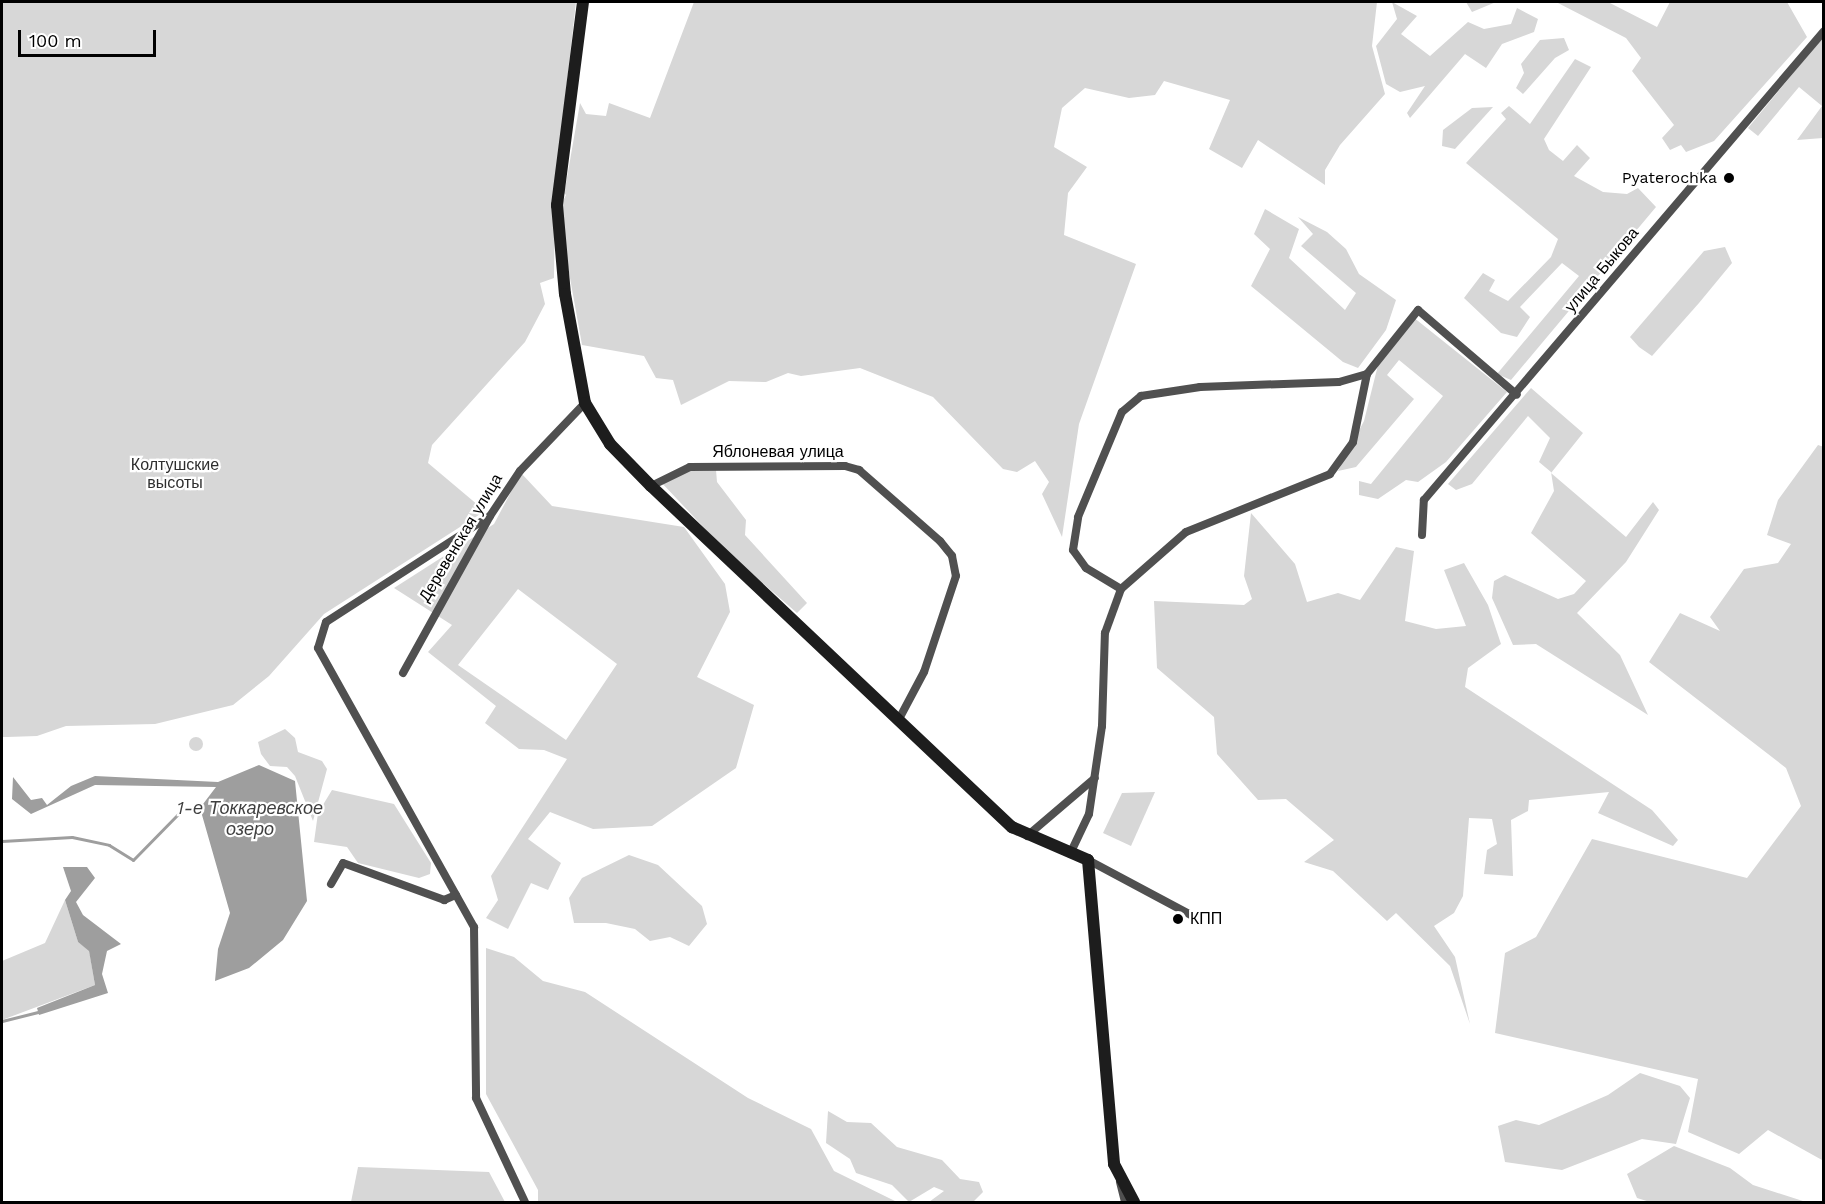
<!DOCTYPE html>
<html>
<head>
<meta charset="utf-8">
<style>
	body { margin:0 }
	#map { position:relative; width:1825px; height:1204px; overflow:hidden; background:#fff; font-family:"Work Sans",sans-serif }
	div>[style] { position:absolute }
	.green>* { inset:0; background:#d7d7d7 }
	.round { border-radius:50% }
	.water>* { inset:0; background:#9e9e9e }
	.stream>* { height:3px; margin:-1.5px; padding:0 1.5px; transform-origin:1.5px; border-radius:1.5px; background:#9e9e9e }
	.street>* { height:8px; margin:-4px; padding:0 4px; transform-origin:4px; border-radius:4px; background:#505050 }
	.secondary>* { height:12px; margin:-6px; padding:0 6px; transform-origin:6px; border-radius:6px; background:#1d1d1d }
	.dots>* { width:16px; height:16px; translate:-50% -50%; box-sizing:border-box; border:3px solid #fff; border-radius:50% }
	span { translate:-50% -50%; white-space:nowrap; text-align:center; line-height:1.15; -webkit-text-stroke:4.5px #fff; paint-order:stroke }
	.poi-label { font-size:16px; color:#000 }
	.right { translate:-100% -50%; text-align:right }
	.left { translate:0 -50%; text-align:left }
	.street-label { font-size:16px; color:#000 }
	.park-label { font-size:16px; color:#2e2e2e }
	.water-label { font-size:18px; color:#3f3f3f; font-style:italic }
	.frame { position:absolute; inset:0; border:3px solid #000; pointer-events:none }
	.scale { position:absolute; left:18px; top:30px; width:138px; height:27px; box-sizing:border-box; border:3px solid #000; border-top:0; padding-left:8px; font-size:18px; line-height:21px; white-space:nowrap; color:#000; -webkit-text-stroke:4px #fff; paint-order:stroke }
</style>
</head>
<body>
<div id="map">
	<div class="green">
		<i style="clip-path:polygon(2px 2px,576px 2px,556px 180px,565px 189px,580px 103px,586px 114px,606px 116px,609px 103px,650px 118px,694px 2px,1377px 2px,1372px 46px,1385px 94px,1340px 145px,1325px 170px,1325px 185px,1258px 140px,1242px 168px,1209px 149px,1230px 100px,1164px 81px,1155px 95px,1129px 98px,1085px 88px,1062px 108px,1054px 147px,1087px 167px,1068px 193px,1064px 235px,1136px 264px,1079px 424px,1062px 537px,1042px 494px,1049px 482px,1035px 461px,1017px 472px,1003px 469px,933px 397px,860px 368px,801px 376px,788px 373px,766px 382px,729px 381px,681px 405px,673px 380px,656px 378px,644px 356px,582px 345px,558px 211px,566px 195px,555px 184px,554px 278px,540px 283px,545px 304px,525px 342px,432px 445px,428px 463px,485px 511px,324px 614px,269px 676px,233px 705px,155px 724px,66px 726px,37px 736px,7px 737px,2px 737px)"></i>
		<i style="clip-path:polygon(1392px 2px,1417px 16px,1401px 34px,1430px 56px,1468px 22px,1484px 29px,1511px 24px,1517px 8px,1538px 19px,1534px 32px,1502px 44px,1486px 68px,1465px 54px,1410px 118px,1407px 113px,1425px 86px,1400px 92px,1386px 84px,1376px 46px,1397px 19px)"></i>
		<i style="clip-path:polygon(1466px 2px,1496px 2px,1472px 12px)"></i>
		<i style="clip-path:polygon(1556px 2px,1608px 2px,1657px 27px,1670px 2px,1787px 2px,1807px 37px,1714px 141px,1686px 152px,1681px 145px,1670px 150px,1662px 138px,1674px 125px,1632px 71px,1641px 58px,1626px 38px)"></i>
		<i style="clip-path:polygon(1823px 37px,1823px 138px,1797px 140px,1822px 106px,1799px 87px,1758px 136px,1748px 128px)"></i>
		<i style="clip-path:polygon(1564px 38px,1569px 50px,1555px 58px,1523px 94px,1516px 88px,1524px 73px,1521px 64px,1540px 40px)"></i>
		<i style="clip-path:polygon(1575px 59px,1591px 67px,1544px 139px,1549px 150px,1563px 161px,1577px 145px,1590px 158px,1574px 176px,1603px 192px,1627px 194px,1638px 188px,1656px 207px,1511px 380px,1497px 374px,1579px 276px,1562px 263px,1520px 307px,1530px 317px,1517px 337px,1501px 333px,1464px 298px,1483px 273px,1495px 280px,1489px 291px,1508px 301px,1551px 257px,1558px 239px,1466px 163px,1506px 119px,1501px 113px,1509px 106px,1530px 124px)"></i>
		<i style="clip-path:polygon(1493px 107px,1455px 149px,1442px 146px,1443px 130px,1472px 108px)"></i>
		<i style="clip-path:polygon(1265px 209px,1299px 229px,1289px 258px,1345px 310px,1356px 293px,1301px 246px,1313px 234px,1298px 217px,1327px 232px,1346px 249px,1359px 274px,1396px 300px,1386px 330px,1358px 368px,1343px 362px,1251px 286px,1270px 249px,1254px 234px)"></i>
		<i style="clip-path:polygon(1725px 247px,1732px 263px,1699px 303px,1652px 356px,1639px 347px,1630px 337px,1704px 251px)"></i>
		<i style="clip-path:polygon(1413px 317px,1507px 392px,1446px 462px,1418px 482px,1406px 480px,1378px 499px,1359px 495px,1359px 481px,1371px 484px,1443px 396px,1399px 360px,1387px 375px,1414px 399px,1356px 467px,1338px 471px,1364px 421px,1378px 365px)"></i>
		<i style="clip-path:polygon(1531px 388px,1583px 433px,1551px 473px,1626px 537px,1653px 502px,1659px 510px,1626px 562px,1577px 613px,1620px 655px,1648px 715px,1536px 644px,1513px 645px,1492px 598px,1494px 581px,1505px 575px,1558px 599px,1574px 594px,1586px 581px,1531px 533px,1554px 491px,1551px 472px,1539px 462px,1550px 438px,1528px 416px,1472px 484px,1456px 490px,1448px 484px)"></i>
		<i style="clip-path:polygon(1818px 445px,1824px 447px,1823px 1202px,1822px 1160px,1768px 1130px,1739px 1154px,1688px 1132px,1698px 1079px,1495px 1033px,1505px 953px,1536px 937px,1592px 839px,1747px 878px,1801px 806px,1786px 768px,1649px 662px,1680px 613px,1720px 631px,1710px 617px,1744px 569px,1778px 563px,1791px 544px,1767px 535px,1778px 500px)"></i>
		<i style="clip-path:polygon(716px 470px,717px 482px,746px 520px,745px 535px,807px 603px,797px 613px,727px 552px,660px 481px,690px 471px)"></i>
		<i style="clip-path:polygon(evenodd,521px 473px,552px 506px,684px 527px,725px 584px,730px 612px,697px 677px,754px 705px,736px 768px,652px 826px,593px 829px,550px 812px,528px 839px,561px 863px,548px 890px,531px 883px,508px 929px,486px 918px,498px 900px,491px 876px,567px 759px,544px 750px,519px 749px,485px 723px,496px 706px,428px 652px,452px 625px,394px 588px,494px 524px,521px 473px,518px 589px,617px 664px,566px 740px,458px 665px,518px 589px)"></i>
		<i style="clip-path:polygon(1251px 513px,1295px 564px,1307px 602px,1338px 593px,1360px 600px,1396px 547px,1414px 551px,1405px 621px,1436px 629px,1466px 626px,1444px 570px,1464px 563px,1488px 605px,1501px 644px,1468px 668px,1465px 687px,1652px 810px,1678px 840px,1673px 846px,1598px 813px,1609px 792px,1529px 800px,1528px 811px,1511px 820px,1513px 876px,1484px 874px,1487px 850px,1497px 844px,1492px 819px,1469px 818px,1463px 896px,1454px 913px,1434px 926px,1455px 957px,1470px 1024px,1450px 966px,1396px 913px,1387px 921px,1333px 871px,1304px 862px,1334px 840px,1286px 799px,1258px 800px,1217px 754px,1214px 717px,1157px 668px,1154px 601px,1244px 605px,1252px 599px,1244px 576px)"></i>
		<i style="clip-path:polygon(285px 729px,295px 738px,298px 752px,322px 761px,327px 769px,313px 821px,295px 776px,287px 767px,270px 766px,261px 754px,258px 742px)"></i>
		<i class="round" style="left:189px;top:737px;width:14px;height:14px"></i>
		<i style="clip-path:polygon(332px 790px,394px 804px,431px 863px,430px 874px,419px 878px,358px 863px,347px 847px,314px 842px,318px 813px)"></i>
		<i style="clip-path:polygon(1155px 792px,1131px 846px,1103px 833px,1122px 793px)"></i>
		<i style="clip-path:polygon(629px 855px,658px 865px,702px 906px,707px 924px,689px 946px,670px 937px,650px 941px,635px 929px,606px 923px,574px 923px,569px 898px,582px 878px)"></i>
		<i style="clip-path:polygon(65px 900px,78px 942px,89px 950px,95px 985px,2px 1020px,2px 961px,45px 943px)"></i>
		<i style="clip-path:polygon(486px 948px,514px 957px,543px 981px,585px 992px,748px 1098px,811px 1129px,834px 1171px,897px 1202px,538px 1202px,538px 1190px,486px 1094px)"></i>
		<i style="clip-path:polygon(1640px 1073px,1680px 1086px,1690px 1098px,1676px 1144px,1642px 1139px,1562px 1170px,1505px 1162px,1498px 1126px,1516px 1120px,1539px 1125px,1608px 1095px)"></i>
		<i style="clip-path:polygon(828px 1111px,847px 1122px,871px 1123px,897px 1147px,942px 1160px,960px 1179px,979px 1182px,983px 1192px,973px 1202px,929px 1202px,944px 1191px,934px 1187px,909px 1202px,892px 1185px,856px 1173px,850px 1159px,826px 1143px)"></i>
		<i style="clip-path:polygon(1674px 1146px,1730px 1168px,1753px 1185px,1806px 1202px,1650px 1202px,1637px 1198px,1627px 1174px)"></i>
		<i style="clip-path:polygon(358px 1167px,489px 1172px,505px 1202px,351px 1202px)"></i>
	</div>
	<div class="water">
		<i style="clip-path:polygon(259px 765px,295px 781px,307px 901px,283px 940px,249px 968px,215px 981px,218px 949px,230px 913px,200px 808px,216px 787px,95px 785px,31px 814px,12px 799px,13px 777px,31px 800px,42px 798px,47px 805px,71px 786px,95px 776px,218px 782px)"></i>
		<i style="clip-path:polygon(63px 867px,87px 867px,95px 878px,76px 902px,83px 915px,121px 944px,107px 951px,102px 974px,108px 993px,39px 1015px,37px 1008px,95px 985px,89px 951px,78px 942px,65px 900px,71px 891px)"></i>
	</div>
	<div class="stream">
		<i style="left:2px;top:841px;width:70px;rotate:-3.3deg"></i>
		<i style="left:72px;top:837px;width:38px;rotate:12deg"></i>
		<i style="left:109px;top:845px;width:28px;rotate:32deg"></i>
		<i style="left:133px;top:860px;width:70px;rotate:-45.6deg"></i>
		<i style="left:182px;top:810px;width:18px;rotate:-6deg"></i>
		<i style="left:2px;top:1021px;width:37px;rotate:-14deg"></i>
	</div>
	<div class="street">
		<i style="left:1367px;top:374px;width:82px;rotate:-51.4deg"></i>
		<i style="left:1418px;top:310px;width:130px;rotate:40.6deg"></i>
		<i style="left:651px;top:486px;width:43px;rotate:-26deg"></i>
		<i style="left:690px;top:467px;width:155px;rotate:-0.4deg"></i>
		<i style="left:845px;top:466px;width:15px;rotate:16deg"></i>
		<i style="left:859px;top:470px;width:108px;rotate:41.2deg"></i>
		<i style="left:940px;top:541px;width:19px;rotate:51deg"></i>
		<i style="left:952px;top:556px;width:20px;rotate:79deg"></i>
		<i style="left:956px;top:576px;width:101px;rotate:108.4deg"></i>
		<i style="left:924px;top:672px;width:53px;rotate:118deg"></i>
		<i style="left:490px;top:516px;width:195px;rotate:147.1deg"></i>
		<i style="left:326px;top:622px;width:27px;rotate:107deg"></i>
		<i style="left:318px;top:648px;width:320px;rotate:60.8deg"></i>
		<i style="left:474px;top:927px;width:171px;rotate:89.3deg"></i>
		<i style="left:476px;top:1098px;width:115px;rotate:64.8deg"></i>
		<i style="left:1422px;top:535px;width:35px;rotate:-87deg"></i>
		<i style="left:1424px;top:500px;width:616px;rotate:-49.54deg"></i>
		<i style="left:1121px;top:589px;width:41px;rotate:-149deg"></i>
		<i style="left:1086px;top:568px;width:22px;rotate:-126deg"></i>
		<i style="left:1073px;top:550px;width:33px;rotate:-81deg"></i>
		<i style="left:1078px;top:517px;width:114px;rotate:-67.3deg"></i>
		<i style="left:1122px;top:412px;width:25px;rotate:-40deg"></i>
		<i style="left:1141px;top:396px;width:60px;rotate:-8.7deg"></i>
		<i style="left:1200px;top:387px;width:139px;rotate:-2.1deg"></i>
		<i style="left:1339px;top:382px;width:29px;rotate:-16deg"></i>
		<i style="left:403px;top:673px;width:179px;rotate:-61deg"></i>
		<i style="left:490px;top:516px;width:54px;rotate:-56.3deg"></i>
		<i style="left:520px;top:471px;width:94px;rotate:-46.3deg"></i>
		<i style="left:1027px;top:836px;width:89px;rotate:-40.5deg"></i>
		<i style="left:1070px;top:854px;width:44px;rotate:-64.6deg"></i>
		<i style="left:1089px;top:814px;width:89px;rotate:-81.6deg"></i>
		<i style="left:1102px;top:726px;width:93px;rotate:-88.2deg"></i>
		<i style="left:1105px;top:633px;width:47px;rotate:-70deg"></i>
		<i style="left:1121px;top:589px;width:86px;rotate:-41.2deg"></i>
		<i style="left:1186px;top:532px;width:155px;rotate:-21.9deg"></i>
		<i style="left:1330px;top:474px;width:39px;rotate:-54deg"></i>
		<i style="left:1353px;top:442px;width:69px;rotate:-78.4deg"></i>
		<i style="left:1088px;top:860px;width:117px;rotate:28.1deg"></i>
		<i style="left:331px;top:884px;width:24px;rotate:-60deg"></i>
		<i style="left:343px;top:863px;width:108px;rotate:20.1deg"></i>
		<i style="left:444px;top:900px;width:13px;rotate:-23deg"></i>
		<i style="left:1120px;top:1182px;width:21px;rotate:76deg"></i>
	</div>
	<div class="secondary">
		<i style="left:583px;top:2px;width:205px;rotate:97.3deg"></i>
		<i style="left:557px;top:205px;width:89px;rotate:84.9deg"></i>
		<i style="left:565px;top:294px;width:111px;rotate:79.6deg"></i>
		<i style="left:585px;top:403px;width:48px;rotate:58.6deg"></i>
		<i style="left:610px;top:444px;width:59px;rotate:45.7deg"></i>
		<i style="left:651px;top:486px;width:497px;rotate:43.4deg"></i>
		<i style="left:1012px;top:827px;width:83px;rotate:23.5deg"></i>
		<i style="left:1088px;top:860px;width:305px;rotate:85.1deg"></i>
		<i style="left:1114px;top:1164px;width:43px;rotate:62.2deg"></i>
	</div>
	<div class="dots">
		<i style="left:1729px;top:178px;background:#000"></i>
		<i style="left:1178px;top:919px;background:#000"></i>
	</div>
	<div class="poi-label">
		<span class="right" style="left:1717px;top:178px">Pyaterochka</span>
		<span class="left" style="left:1190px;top:919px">КПП</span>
	</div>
	<div class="street-label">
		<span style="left:1602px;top:270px;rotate:-50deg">улица Быкова</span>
		<span style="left:778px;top:452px">Яблоневая улица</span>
		<span style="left:461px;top:538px;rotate:-59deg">Деревенская улица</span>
	</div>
	<div class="park-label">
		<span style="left:175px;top:474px">Колтушские<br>высоты</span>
	</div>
	<div class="water-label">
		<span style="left:250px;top:819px">1-е Токкаревское<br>озеро</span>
	</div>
	<div class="frame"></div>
	<div class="scale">100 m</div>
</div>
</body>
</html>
